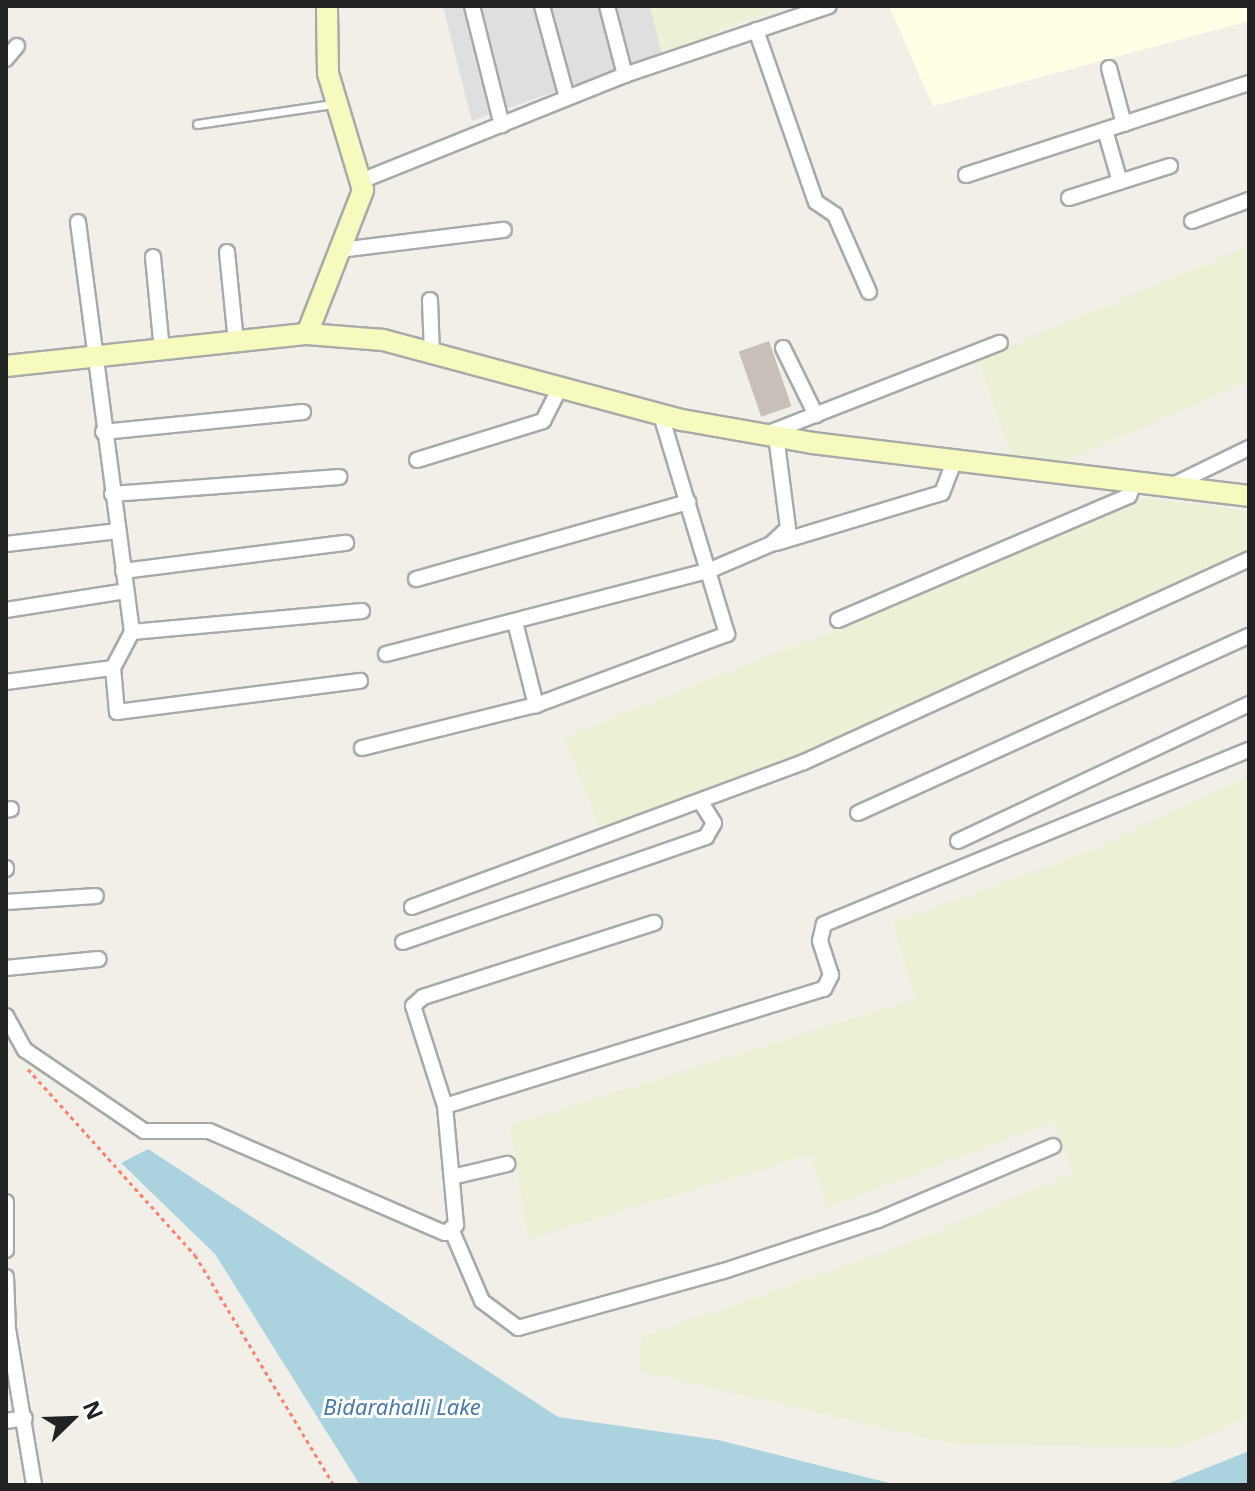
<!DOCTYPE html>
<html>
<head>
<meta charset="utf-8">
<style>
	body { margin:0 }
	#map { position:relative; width:1255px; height:1491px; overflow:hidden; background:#f2efe9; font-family:"Noto Sans",sans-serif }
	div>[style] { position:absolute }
	.residential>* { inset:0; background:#e0dfdf }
	.education>* { inset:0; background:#ffffe5 }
	.farmland>* { inset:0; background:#eef0d5 }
	.water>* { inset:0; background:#aad3df }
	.building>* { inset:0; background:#c7bfb8; transform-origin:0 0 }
	.path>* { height:3px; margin-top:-1.5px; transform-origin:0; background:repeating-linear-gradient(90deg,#fa8072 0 4px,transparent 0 8px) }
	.roads { filter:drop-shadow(2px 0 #a9a9a9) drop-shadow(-2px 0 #a9a9a9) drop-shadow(0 2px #a9a9a9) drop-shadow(0 -2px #a9a9a9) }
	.lane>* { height:7px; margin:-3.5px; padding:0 3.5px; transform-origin:3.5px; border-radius:3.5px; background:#fff }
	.street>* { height:14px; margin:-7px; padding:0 7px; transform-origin:7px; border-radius:7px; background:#fff }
	.secondary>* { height:20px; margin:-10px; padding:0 10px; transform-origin:10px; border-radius:10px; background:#f7fabf }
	span { translate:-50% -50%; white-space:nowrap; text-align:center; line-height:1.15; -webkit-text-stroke:6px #fff; paint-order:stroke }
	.water-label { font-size:22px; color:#4a7aab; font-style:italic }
	.frame { position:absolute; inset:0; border:8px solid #222; pointer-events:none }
	.north { position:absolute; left:32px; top:1379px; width:80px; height:80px; -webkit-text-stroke:6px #fff; paint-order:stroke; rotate:67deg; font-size:22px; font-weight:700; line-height:32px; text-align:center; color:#222 }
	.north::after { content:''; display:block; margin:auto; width:28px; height:36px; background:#222; clip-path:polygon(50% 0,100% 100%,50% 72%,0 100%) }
</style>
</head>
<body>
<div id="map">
	<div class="residential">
		<i style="clip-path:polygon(443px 6px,650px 6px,662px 54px,472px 121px)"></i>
	</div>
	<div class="education">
		<i style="clip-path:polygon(889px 6px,1249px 6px,1249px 21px,933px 106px)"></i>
	</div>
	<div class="farmland">
		<i style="clip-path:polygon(650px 6px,784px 6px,662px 54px)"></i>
		<i style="clip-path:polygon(1249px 246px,1249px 381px,1064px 462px,1012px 457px,978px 359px)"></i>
		<i style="clip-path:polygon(1141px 498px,1249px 511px,1249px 554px,796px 761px,601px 832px,564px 737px,933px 591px)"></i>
		<i style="clip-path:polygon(1249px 775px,1249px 1418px,1178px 1447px,952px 1444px,639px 1371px,641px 1337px,902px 1246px,1073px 1173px,1053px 1122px,828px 1207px,810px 1155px,528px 1239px,510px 1125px,915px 999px,893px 923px,1082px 854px)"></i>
	</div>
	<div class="water">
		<i style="clip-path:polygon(148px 1149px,558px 1417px,718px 1440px,897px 1485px,360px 1485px,215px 1254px,121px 1163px)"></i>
		<i style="clip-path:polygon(1249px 1451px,1249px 1485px,1164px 1485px)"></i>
	</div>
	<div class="building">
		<i style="left:769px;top:341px;width:69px;height:32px;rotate:71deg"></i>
	</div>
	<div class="path">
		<i style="left:28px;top:1069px;width:250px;rotate:48.1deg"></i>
		<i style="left:195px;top:1255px;width:269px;rotate:58.9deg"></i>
	</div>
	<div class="roads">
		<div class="lane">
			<i style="left:197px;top:124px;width:137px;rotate:-8.4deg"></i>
		</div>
		<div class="street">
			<i style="left:472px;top:6px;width:123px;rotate:75.9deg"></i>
			<i style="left:542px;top:6px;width:95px;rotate:74.8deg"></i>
			<i style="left:756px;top:30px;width:182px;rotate:70.8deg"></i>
			<i style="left:816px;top:202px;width:23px;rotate:34deg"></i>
			<i style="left:835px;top:215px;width:84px;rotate:66.2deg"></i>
			<i style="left:6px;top:59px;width:17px;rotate:-50deg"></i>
			<i style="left:1109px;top:68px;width:58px;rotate:75deg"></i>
			<i style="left:625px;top:75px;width:215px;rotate:-18.7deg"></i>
			<i style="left:1105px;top:130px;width:54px;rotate:73.9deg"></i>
			<i style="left:966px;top:175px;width:298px;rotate:-18deg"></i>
			<i style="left:361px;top:181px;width:284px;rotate:-21.9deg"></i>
			<i style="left:625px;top:75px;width:71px;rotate:-104.6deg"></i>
			<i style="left:1069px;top:198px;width:106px;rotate:-17.6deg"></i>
			<i style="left:1192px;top:221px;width:61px;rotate:-20.2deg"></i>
			<i style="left:78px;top:222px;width:414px;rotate:82.5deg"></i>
			<i style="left:132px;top:632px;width:231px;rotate:-5.2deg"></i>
			<i style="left:340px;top:250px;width:165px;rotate:-7deg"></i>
			<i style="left:227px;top:252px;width:90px;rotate:84.3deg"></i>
			<i style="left:153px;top:257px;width:94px;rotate:84.5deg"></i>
			<i style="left:430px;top:300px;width:54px;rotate:87.9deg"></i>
			<i style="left:783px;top:348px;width:75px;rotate:63.8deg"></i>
			<i style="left:103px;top:432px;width:201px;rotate:-5.7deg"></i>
			<i style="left:766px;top:434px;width:251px;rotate:-21.3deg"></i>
			<i style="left:417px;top:460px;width:132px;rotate:-17.2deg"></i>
			<i style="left:543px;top:421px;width:37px;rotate:-63deg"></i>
			<i style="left:1171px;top:486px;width:87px;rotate:-26deg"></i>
			<i style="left:112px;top:494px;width:228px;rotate:-4.3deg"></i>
			<i style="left:776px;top:543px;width:173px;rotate:-16.8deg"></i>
			<i style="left:942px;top:493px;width:34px;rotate:-69deg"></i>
			<i style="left:6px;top:544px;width:113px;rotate:-6.6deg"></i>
			<i style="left:123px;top:571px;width:225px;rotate:-7.2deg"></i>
			<i style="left:416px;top:579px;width:283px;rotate:-15.8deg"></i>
			<i style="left:6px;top:610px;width:121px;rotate:-9deg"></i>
			<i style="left:838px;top:620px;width:316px;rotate:-23.1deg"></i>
			<i style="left:1129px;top:496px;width:15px;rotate:-70deg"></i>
			<i style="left:515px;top:622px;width:86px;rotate:75.8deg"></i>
			<i style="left:132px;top:632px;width:41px;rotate:117.8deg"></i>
			<i style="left:113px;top:668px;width:44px;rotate:84.8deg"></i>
			<i style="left:117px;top:712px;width:245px;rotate:-7.3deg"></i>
			<i style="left:386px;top:654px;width:333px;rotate:-14.5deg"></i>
			<i style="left:708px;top:571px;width:69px;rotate:-23.2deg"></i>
			<i style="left:771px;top:544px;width:23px;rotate:-43deg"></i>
			<i style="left:788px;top:528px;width:93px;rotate:-97.4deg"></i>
			<i style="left:6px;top:682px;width:108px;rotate:-7.5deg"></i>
			<i style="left:362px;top:748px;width:179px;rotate:-13.9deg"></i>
			<i style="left:536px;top:705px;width:204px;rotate:-20.4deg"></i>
			<i style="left:727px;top:634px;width:229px;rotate:-106.8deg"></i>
			<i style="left:6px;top:810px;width:5px;rotate:-11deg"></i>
			<i style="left:858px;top:813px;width:429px;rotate:-24.4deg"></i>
			<i style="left:958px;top:841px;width:322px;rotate:-25.2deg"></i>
			<i style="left:6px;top:868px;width:1px;rotate:90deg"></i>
			<i style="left:6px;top:902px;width:90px;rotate:-3.8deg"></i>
			<i style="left:412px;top:907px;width:418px;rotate:-20.3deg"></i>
			<i style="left:804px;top:762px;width:489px;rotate:-24.5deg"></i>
			<i style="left:403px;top:942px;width:321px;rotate:-19.1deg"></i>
			<i style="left:706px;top:837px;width:16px;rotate:-60deg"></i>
			<i style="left:714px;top:823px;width:26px;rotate:-122deg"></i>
			<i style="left:6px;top:968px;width:93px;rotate:-5.5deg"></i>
			<i style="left:6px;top:1016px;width:39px;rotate:61deg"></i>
			<i style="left:25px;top:1050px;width:144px;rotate:34.2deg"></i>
			<i style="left:144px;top:1131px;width:65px"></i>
			<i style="left:209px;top:1131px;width:257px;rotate:23.4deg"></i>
			<i style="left:445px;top:1233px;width:14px;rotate:-36deg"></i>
			<i style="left:456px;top:1225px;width:120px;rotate:-95.3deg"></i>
			<i style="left:445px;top:1106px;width:105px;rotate:-107.7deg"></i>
			<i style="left:413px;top:1006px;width:13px;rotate:-42deg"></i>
			<i style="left:423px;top:997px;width:243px;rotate:-17.8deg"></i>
			<i style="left:445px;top:1106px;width:397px;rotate:-17.2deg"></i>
			<i style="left:824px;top:989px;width:16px;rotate:-63deg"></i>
			<i style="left:831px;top:975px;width:36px;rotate:-108deg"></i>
			<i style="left:820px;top:941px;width:17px;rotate:-77deg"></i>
			<i style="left:824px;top:924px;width:459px;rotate:-22.3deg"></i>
			<i style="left:452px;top:1177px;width:57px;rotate:-13.3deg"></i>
			<i style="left:6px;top:1202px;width:48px;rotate:90deg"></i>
			<i style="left:452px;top:1231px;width:76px;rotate:66.8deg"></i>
			<i style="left:482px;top:1301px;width:45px;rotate:36.9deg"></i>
			<i style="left:518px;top:1328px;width:214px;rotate:-15.5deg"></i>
			<i style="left:724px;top:1271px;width:162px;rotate:-18.3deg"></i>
			<i style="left:878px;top:1220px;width:190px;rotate:-22.9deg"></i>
			<i style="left:6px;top:1277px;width:52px;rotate:87.8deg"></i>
			<i style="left:8px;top:1329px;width:158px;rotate:80.5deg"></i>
			<i style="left:6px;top:1421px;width:19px;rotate:-9deg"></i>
		</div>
		<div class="secondary">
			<i style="left:307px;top:334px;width:155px;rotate:-68.7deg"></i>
			<i style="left:363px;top:190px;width:122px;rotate:-106.7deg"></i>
			<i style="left:328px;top:73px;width:67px;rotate:-90.9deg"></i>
			<i style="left:6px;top:366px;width:303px;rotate:-6.1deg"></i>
			<i style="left:307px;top:334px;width:76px;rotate:4.5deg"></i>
			<i style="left:383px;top:340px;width:310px;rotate:15deg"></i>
			<i style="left:682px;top:420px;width:132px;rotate:10deg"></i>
			<i style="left:812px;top:443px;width:440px;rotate:6.9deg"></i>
		</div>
	</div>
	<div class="water-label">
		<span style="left:402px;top:1407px">Bidarahalli Lake</span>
	</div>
	<div class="frame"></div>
	<div class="north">N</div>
</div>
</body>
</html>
